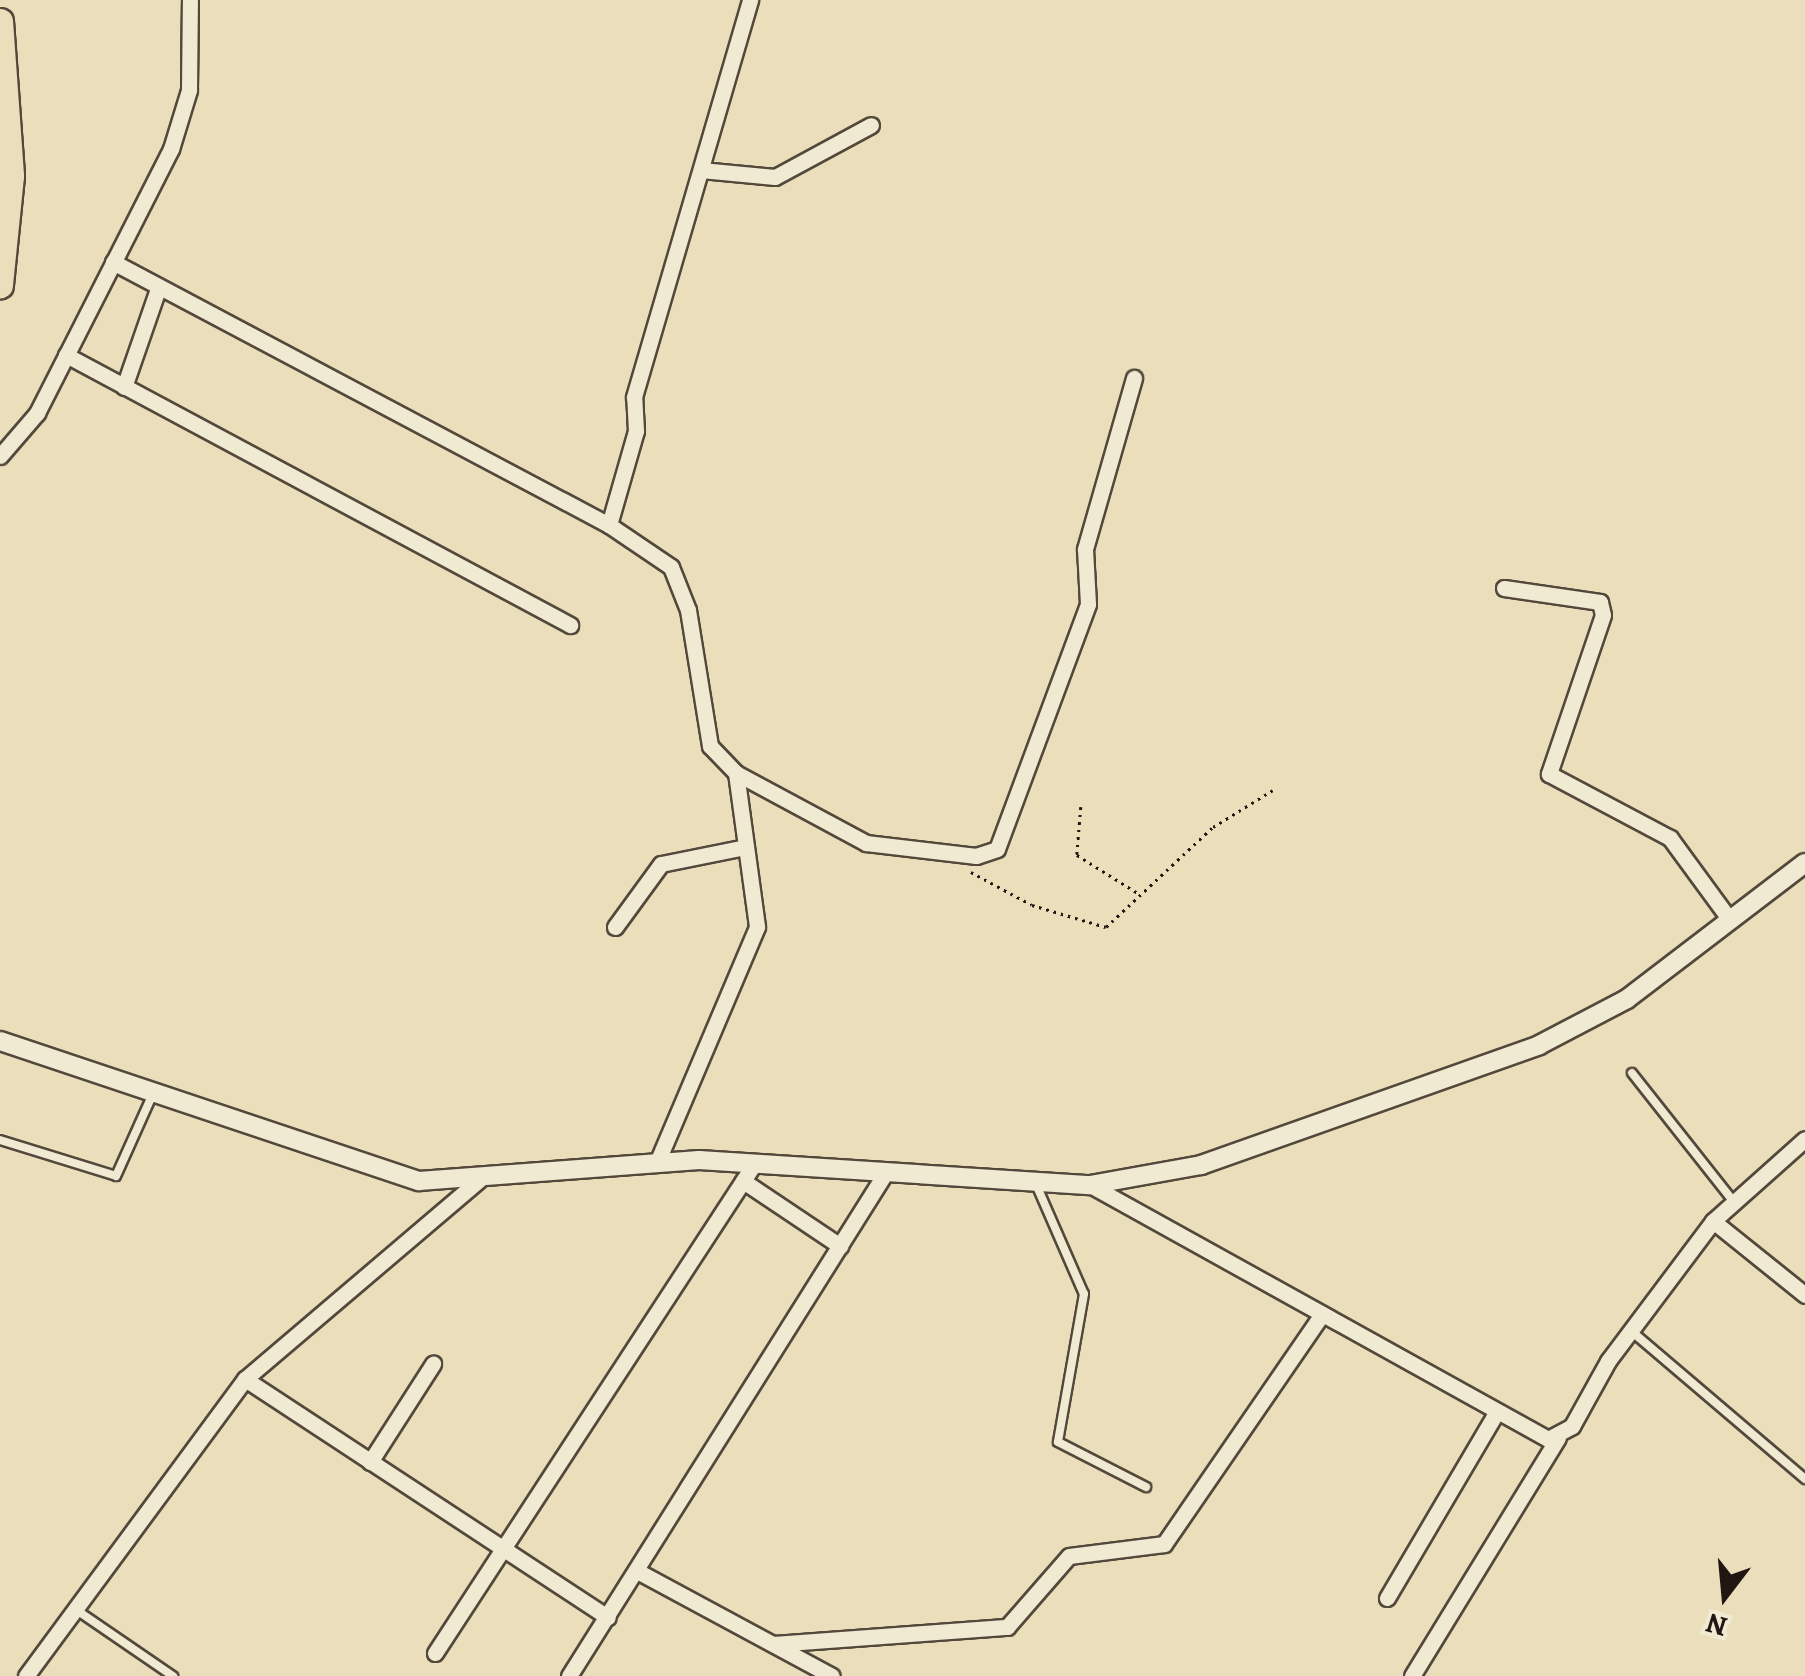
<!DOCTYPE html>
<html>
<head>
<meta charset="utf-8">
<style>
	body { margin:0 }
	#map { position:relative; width:1805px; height:1676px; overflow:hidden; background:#eadfba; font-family:Alegreya,serif }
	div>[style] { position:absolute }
	.path>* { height:2.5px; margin-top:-1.25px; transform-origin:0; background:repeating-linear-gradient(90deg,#211611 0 2.5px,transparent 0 7.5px) }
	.roads { filter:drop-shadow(2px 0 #53483b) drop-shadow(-2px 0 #53483b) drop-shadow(0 2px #53483b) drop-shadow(0 -2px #53483b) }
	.service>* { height:8px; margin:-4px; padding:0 4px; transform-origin:4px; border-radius:4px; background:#f1ead2 }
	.minor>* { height:15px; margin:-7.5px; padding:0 7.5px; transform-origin:7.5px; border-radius:7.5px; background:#f1ead2 }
	.tertiary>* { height:18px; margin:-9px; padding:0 9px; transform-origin:9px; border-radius:9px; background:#f1ead2 }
	.trunk>* { height:25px; margin:-12.5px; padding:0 12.5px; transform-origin:12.5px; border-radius:12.5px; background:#eadfba }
	span { translate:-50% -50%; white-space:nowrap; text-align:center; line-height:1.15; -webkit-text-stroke:8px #f1ead2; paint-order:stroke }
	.north { position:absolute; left:1675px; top:1546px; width:100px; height:100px; -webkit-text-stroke:8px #f1ead2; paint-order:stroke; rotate:196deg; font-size:28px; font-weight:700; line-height:40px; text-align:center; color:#211611 }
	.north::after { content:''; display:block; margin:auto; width:35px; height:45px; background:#211611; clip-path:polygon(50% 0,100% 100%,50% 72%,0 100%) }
</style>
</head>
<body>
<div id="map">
	<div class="path">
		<i style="left:1081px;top:807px;width:48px;rotate:94.8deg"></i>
		<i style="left:1077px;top:855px;width:75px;rotate:32deg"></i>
		<i style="left:971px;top:872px;width:69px;rotate:28.4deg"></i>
		<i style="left:1032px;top:905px;width:77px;rotate:16.6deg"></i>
		<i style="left:1106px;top:927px;width:146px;rotate:-43.1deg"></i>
		<i style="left:1213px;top:827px;width:70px;rotate:-31.7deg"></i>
	</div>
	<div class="roads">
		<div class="service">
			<i style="left:1632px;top:1073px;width:163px;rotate:51.7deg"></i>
			<i style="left:0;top:1140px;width:121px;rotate:17.2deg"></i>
			<i style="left:116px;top:1176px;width:85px;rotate:-65.8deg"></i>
			<i style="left:1035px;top:1182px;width:122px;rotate:66.4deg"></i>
			<i style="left:1084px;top:1294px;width:150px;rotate:100deg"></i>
			<i style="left:1058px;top:1442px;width:99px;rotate:27.1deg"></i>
			<i style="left:1630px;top:1330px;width:230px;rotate:40.4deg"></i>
			<i style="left:75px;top:1609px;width:119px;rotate:34.4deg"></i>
		</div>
		<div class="minor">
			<i style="left:701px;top:170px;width:74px;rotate:5.4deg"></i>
			<i style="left:775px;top:177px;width:109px;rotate:-28.4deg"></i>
			<i style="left:113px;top:262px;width:561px;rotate:27.93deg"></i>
			<i style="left:609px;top:525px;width:75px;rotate:34.1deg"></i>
			<i style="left:671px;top:567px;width:46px;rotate:68.4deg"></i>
			<i style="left:688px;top:610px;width:138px;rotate:80.8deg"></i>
			<i style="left:710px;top:746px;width:37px;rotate:46deg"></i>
			<i style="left:736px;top:773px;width:155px;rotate:82.2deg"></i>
			<i style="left:757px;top:927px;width:253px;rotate:113deg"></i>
			<i style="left:66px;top:355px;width:572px;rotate:28.18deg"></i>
			<i style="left:124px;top:387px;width:104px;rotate:-70.9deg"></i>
			<i style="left:0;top:456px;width:57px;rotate:-49.3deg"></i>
			<i style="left:37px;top:413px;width:296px;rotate:-63.1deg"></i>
			<i style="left:171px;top:149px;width:62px;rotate:-73deg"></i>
			<i style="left:189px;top:90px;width:90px;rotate:-89.4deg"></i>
			<i style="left:609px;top:525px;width:98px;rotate:-74deg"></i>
			<i style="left:636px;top:431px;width:34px;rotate:-93deg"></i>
			<i style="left:634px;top:397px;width:414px;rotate:-73.7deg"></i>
			<i style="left:1504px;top:588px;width:97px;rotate:8.3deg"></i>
			<i style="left:1600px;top:602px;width:13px;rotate:77deg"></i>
			<i style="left:1603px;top:615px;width:168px;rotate:108.8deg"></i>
			<i style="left:1549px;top:774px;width:137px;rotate:27.9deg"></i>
			<i style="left:1670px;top:838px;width:102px;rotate:53.8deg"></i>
			<i style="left:736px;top:773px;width:148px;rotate:28.3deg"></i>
			<i style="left:866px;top:843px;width:111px;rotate:6.7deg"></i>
			<i style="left:976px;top:856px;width:22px;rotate:-18deg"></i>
			<i style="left:997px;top:849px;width:261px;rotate:-69.6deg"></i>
			<i style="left:1088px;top:604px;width:55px;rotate:-93.1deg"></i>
			<i style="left:1085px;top:549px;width:178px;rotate:-74deg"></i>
			<i style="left:615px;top:927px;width:78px;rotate:-53.9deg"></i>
			<i style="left:661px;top:864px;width:86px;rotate:-11.4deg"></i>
			<i style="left:743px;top:1181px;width:117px;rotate:33.8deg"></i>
			<i style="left:1090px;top:1185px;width:524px;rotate:29.01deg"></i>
			<i style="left:1548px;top:1439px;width:27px;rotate:-28deg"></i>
			<i style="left:1572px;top:1426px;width:74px;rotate:-61deg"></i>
			<i style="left:1608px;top:1361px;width:175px;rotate:-53.1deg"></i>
			<i style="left:1713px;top:1221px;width:123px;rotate:-41.7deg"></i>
			<i style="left:1713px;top:1221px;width:118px;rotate:38.8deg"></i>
			<i style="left:245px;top:1379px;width:434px;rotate:33.3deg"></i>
			<i style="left:370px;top:1462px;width:117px;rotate:-57.3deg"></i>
			<i style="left:637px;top:1571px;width:221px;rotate:28.3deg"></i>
			<i style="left:1387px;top:1598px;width:212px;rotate:-59.5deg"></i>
			<i style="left:774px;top:1644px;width:234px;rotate:-4.2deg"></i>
			<i style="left:1007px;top:1627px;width:94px;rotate:-48.9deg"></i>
			<i style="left:1069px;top:1556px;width:96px;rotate:-7.2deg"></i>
			<i style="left:1164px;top:1544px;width:279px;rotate:-55.5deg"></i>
			<i style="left:435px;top:1653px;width:584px;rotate:-56.88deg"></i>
			<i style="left:26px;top:1676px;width:369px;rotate:-53.6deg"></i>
			<i style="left:245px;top:1379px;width:307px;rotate:-40.4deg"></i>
			<i style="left:569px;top:1676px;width:595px;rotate:-57.83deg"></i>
			<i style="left:1412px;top:1676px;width:279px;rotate:-58.5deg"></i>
		</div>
		<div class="tertiary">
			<i style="left:0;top:1041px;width:442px;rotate:18.5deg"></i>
			<i style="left:419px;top:1181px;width:281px;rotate:-4.3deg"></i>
			<i style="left:699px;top:1160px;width:392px;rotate:3.7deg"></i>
			<i style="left:1090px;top:1185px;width:113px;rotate:-10.2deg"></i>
			<i style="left:1201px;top:1165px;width:359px;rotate:-19.5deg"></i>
			<i style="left:1539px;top:1045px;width:99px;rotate:-27.6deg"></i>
			<i style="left:1627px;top:999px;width:224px;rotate:-37.4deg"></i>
		</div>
		<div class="trunk">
			<i style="left:0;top:21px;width:155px;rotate:85.9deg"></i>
			<i style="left:11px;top:176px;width:110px;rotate:95.8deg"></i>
		</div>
	</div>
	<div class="north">N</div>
</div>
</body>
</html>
